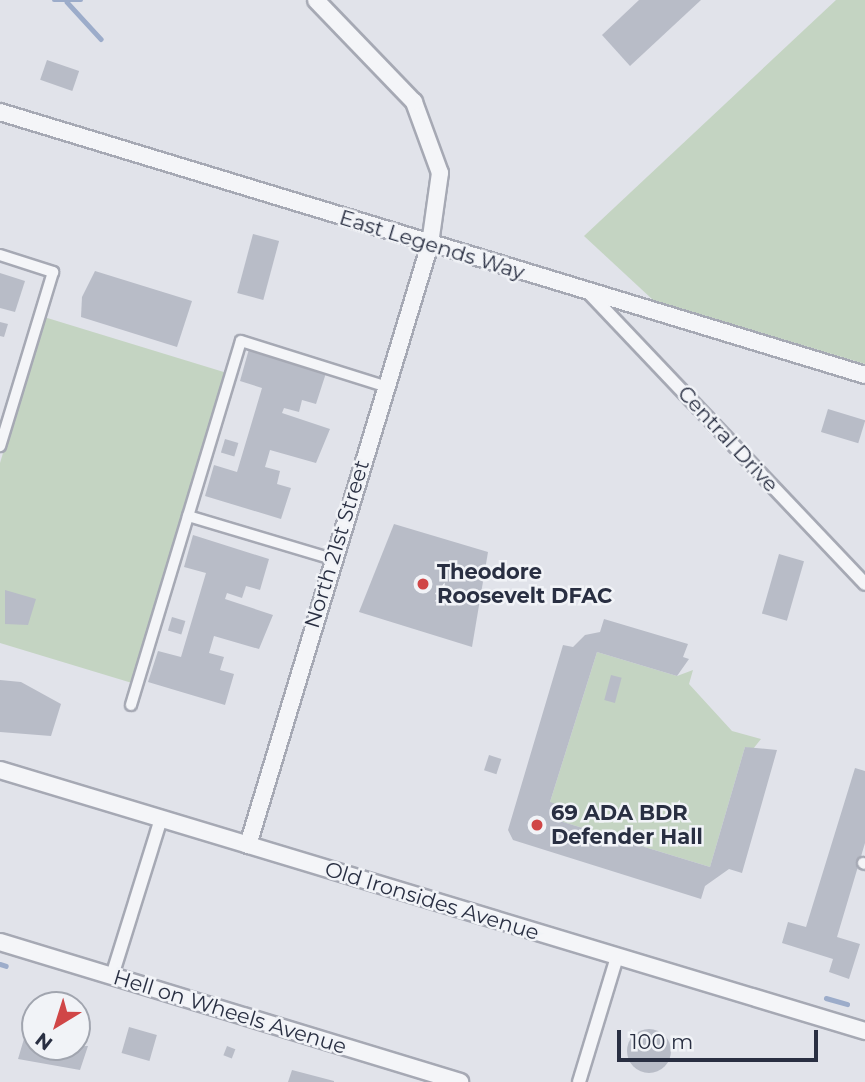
<!DOCTYPE html>
<html>
<head>
<meta charset="utf-8">
<style>
	body { margin:0 }
	#map { position:relative; width:865px; height:1082px; overflow:hidden; background:#e1e3ea; font-family:Montserrat,sans-serif }
	div>[style] { position:absolute }
	.green>* { inset:0; background:#c4d4c2 }
	.stream>* { height:4.5px; margin:-2.25px; padding:0 2.25px; transform-origin:2.25px; border-radius:2.25px; background:#9cacca }
	.building>* { inset:0; background:#b8bcc7; transform-origin:0 0 }
	.round { border-radius:50% }
	.roads { filter:drop-shadow(2px 0 #a6a9b4) drop-shadow(-2px 0 #a6a9b4) drop-shadow(0 2px #a6a9b4) drop-shadow(0 -2px #a6a9b4) }
	.pedestrian>* { height:10px; margin:-5px; padding:0 5px; transform-origin:5px; border-radius:5px; background:#f4f5f8 }
	.minor>* { height:12px; margin:-6px; padding:0 6px; transform-origin:6px; border-radius:6px; background:#f4f5f8 }
	.tertiary>* { height:16px; margin:-8px; padding:0 8px; transform-origin:8px; border-radius:8px; background:#f4f5f8 }
	.dots>* { width:19px; height:19px; translate:-50% -50%; box-sizing:border-box; border:4px solid #f1f3f7; border-radius:50% }
	span { translate:-50% -50%; white-space:nowrap; text-align:center; line-height:1.15; -webkit-text-stroke:5px #f1f3f7; paint-order:stroke }
	.street-label { font-size:21px; color:#292f42 }
	.poi-label { font-size:21px; color:#292f42; font-weight:700 }
	.left { translate:0 -50%; text-align:left }
	.north { position:absolute; left:21px; top:991px; width:70px; height:70px; box-sizing:border-box; background:#f1f3f7; border:2px solid #a1a5af; border-radius:50%; rotate:218deg; font-size:19px; font-weight:700; line-height:28px; text-align:center; color:#292f42 }
	.north::after { content:''; display:block; margin:auto; width:24px; height:32px; background:#d04647; clip-path:polygon(50% 0,100% 100%,50% 72%,0 100%) }
	.scale { position:absolute; left:617px; top:1030px; width:201px; height:32px; box-sizing:border-box; border:4px solid #292f42; border-top:0; padding-left:9px; font-size:21px; line-height:24px; white-space:nowrap; color:#292f42; -webkit-text-stroke:5px #f1f3f7; paint-order:stroke }
</style>
</head>
<body>
<div id="map">
	<div class="green">
		<i style="clip-path:polygon(836px 0,865px 0,865px 364px,653px 300px,584px 236px)"></i>
		<i style="clip-path:polygon(44px 317px,227px 373px,132px 683px,0 643px,0 463px)"></i>
		<i style="clip-path:polygon(597px 652px,677px 676px,693px 670px,689px 684px,732px 731px,761px 739px,753px 749px,745px 747px,710px 867px,563px 822px,550px 802px)"></i>
	</div>
	<div class="stream">
		<i style="left:54px;top:0;width:27px"></i>
		<i style="left:67px;top:2px;width:50px;rotate:47.4deg"></i>
		<i style="left:0;top:964px;width:6px;rotate:18deg"></i>
		<i style="left:826px;top:998px;width:22px;rotate:16deg"></i>
	</div>
	<div class="building">
		<i style="clip-path:polygon(639px 0,701px 0,630px 66px,602px 35px)"></i>
		<i style="left:47px;top:60px;width:34px;height:21px;rotate:19deg"></i>
		<i style="left:253px;top:234px;width:27px;height:61px;rotate:15deg"></i>
		<i style="clip-path:polygon(95px 271px,192px 301px,177px 347px,81px 317px,82px 297px)"></i>
		<i style="clip-path:polygon(0 273px,25px 281px,15px 312px,0 308px)"></i>
		<i style="clip-path:polygon(0 322px,8px 324px,4px 337px,0 336px)"></i>
		<i style="clip-path:polygon(249px 349px,326px 373px,316px 404px,302px 400px,299px 412px,284px 408px,282px 413px,330px 429px,316px 463px,270px 450px,265px 467px,280px 471px,277px 484px,291px 488px,281px 519px,205px 496px,214px 465px,237px 472px,262px 388px,240px 381px)"></i>
		<i style="left:828px;top:409px;width:39px;height:24px;rotate:17deg"></i>
		<i style="left:225px;top:439px;width:14px;height:14px;rotate:17deg"></i>
		<i style="clip-path:polygon(394px 524px,488px 552px,472px 647px,359px 612px)"></i>
		<i style="clip-path:polygon(193px 535px,269px 559px,260px 590px,246px 586px,242px 598px,227px 593px,225px 599px,273px 615px,259px 649px,214px 636px,209px 653px,224px 657px,220px 670px,234px 674px,225px 705px,148px 682px,158px 651px,181px 657px,206px 573px,184px 567px)"></i>
		<i style="left:779px;top:554px;width:26px;height:62px;rotate:16deg"></i>
		<i style="clip-path:polygon(5px 590px,36px 599px,28px 625px,5px 624px)"></i>
		<i style="left:172px;top:617px;width:14px;height:14px;rotate:17deg"></i>
		<i style="clip-path:polygon(604px 619px,688px 644px,683px 657px,689px 659px,677px 676px,597px 652px,550px 802px,567px 808px,563px 822px,710px 867px,745px 747px,777px 750px,742px 873px,729px 869px,705px 886px,701px 899px,513px 840px,508px 830px,563px 645px,573px 647px,585px 635px,600px 632px)"></i>
		<i style="left:611px;top:675px;width:11px;height:26px;rotate:15deg"></i>
		<i style="clip-path:polygon(0 680px,21px 682px,61px 704px,51px 736px,0 732px)"></i>
		<i style="left:489px;top:755px;width:13px;height:16px;rotate:18deg"></i>
		<i style="clip-path:polygon(855px 768px,865px 771px,865px 843px,837px 937px,860px 944px,849px 979px,829px 972px,833px 959px,782px 943px,788px 922px,806px 927px)"></i>
		<i style="clip-path:polygon(29px 1022px,35px 1023px,35px 1047px,88px 1046px,80px 1070px,18px 1059px)"></i>
		<i style="left:129px;top:1027px;width:29px;height:27px;rotate:16deg"></i>
		<i class="round" style="left:627px;top:1029px;width:44px;height:44px"></i>
		<i style="left:227px;top:1046px;width:9px;height:10px;rotate:21deg"></i>
		<i style="clip-path:polygon(292px 1070px,334px 1081px,334px 1082px,288px 1082px)"></i>
	</div>
	<div class="roads">
		<div class="pedestrian">
			<i style="left:0;top:255px;width:56px;rotate:17.8deg"></i>
			<i style="left:53px;top:272px;width:182px;rotate:106.9deg"></i>
			<i style="left:188px;top:516px;width:150px;rotate:16.6deg"></i>
			<i style="left:131px;top:705px;width:380px;rotate:-73.2deg"></i>
			<i style="left:241px;top:341px;width:151px;rotate:17.4deg"></i>
			<i style="left:863px;top:863px;width:2px;rotate:27deg"></i>
		</div>
		<div class="minor">
			<i style="left:591px;top:295px;width:398px;rotate:46.5deg"></i>
			<i style="left:112px;top:976px;width:164px;rotate:-72.7deg"></i>
			<i style="left:579px;top:1082px;width:131px;rotate:-73.1deg"></i>
		</div>
		<div class="tertiary">
			<i style="left:0;top:112px;width:904px;rotate:16.91deg"></i>
			<i style="left:0;top:770px;width:904px;rotate:16.79deg"></i>
			<i style="left:248px;top:845px;width:628px;rotate:-73.15deg"></i>
			<i style="left:430px;top:244px;width:72px;rotate:-82deg"></i>
			<i style="left:440px;top:173px;width:76px;rotate:-110.1deg"></i>
			<i style="left:414px;top:102px;width:141px;rotate:-133.9deg"></i>
			<i style="left:0;top:942px;width:481px;rotate:16.9deg"></i>
		</div>
	</div>
	<div class="dots">
		<i style="left:423px;top:584px;background:#d04647"></i>
		<i style="left:537px;top:825px;background:#d04647"></i>
	</div>
	<div class="street-label">
		<span style="left:432px;top:245px;rotate:17deg">East Legends Way</span>
		<span style="left:728px;top:439px;rotate:47deg">Central Drive</span>
		<span style="left:337px;top:544px;rotate:-73deg">North 21st Street</span>
		<span style="left:432px;top:901px;rotate:17deg">Old Ironsides Avenue</span>
		<span style="left:230px;top:1012px;rotate:17deg">Hell on Wheels Avenue</span>
	</div>
	<div class="poi-label">
		<span class="left" style="left:437px;top:584px">Theodore<br>Roosevelt DFAC</span>
		<span class="left" style="left:551px;top:825px">69 ADA BDR<br>Defender Hall</span>
	</div>
	<div class="north">N</div>
	<div class="scale">100 m</div>
</div>
</body>
</html>
